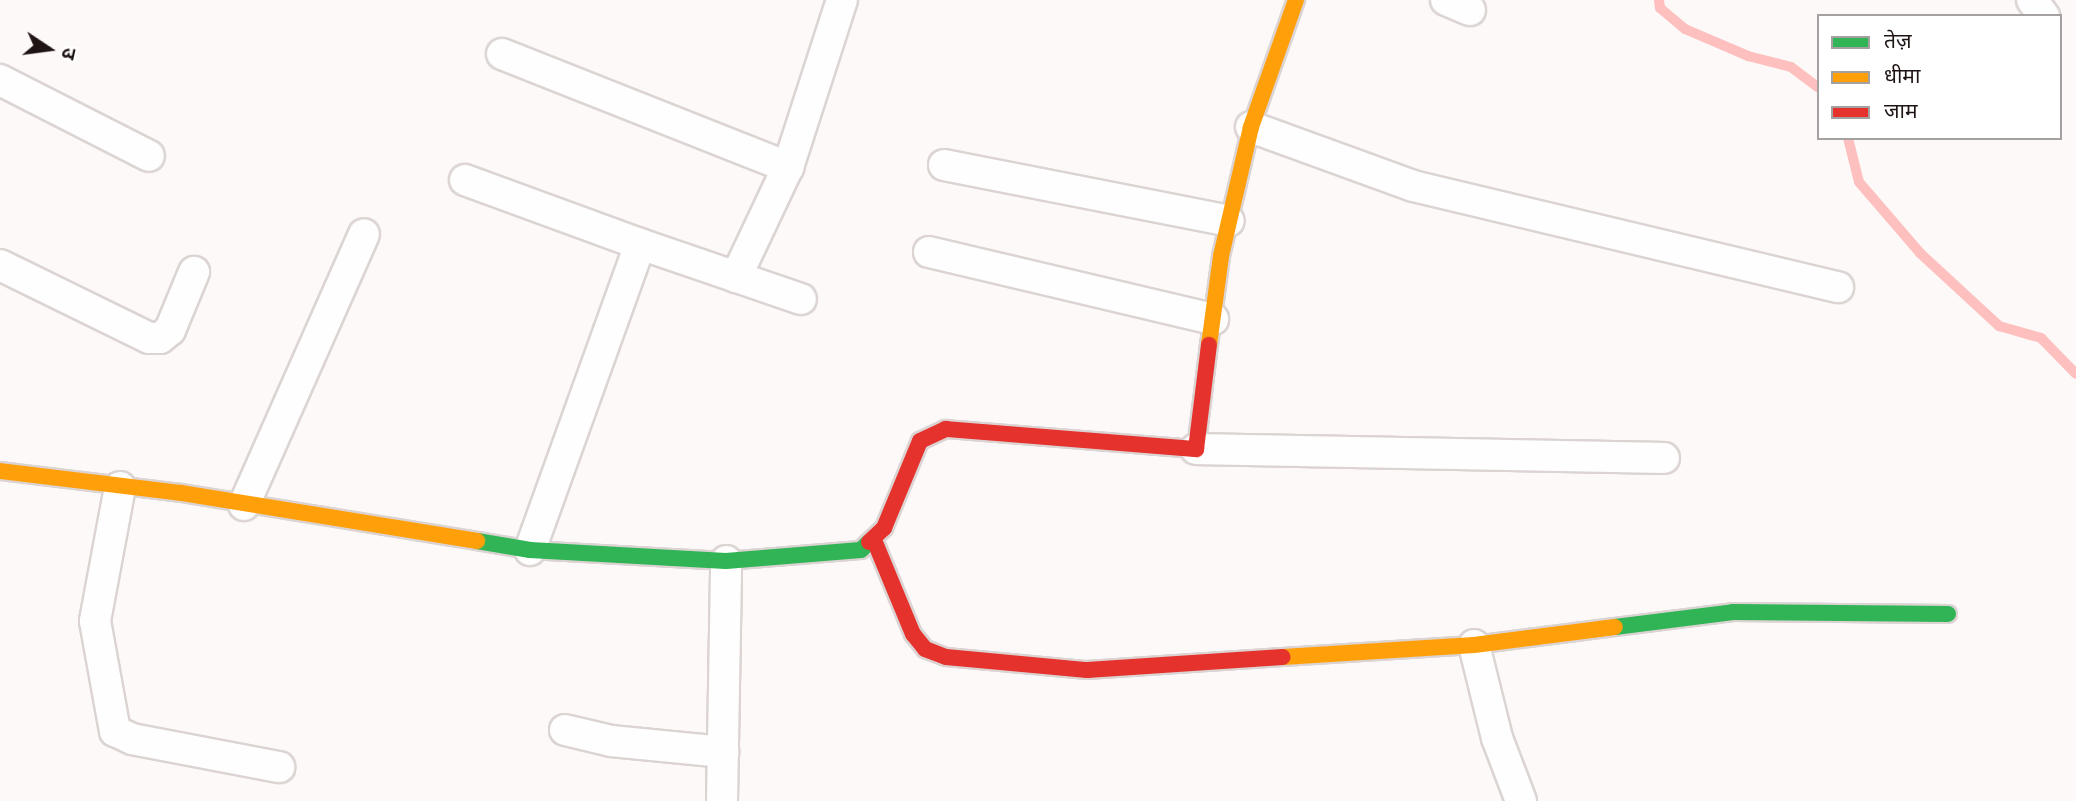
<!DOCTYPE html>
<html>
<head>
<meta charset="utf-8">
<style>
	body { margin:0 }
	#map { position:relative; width:2076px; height:801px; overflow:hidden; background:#fdf9f8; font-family:"Public Sans","Noto Sans Devanagari",sans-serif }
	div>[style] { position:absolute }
	.stream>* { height:10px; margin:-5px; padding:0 5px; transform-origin:5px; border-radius:5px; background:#fdc0be }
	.roads { filter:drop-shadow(2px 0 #dbd4d3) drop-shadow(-2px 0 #dbd4d3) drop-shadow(0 2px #dbd4d3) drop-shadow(0 -2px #dbd4d3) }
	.street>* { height:30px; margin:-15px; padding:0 15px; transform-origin:15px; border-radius:15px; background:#fffefe }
	.fast>* { height:16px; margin:-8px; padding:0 8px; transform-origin:8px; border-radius:8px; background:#30b455 }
	.slow>* { height:16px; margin:-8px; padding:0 8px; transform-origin:8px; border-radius:8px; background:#ff9f0a }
	.jam>* { height:16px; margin:-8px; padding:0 8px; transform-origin:8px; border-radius:8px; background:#e5322d }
	span { translate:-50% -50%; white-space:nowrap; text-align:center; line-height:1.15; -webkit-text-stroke:7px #fff; paint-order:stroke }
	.legend { position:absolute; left:1817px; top:14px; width:245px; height:126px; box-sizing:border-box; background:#fff; border:2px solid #a5a1a1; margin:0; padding:9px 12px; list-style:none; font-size:21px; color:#1f1414 }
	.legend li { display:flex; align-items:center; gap:14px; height:35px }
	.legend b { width:35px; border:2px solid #a5a1a1 }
	.north { position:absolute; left:14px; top:14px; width:70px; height:70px; -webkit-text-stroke:5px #fff; paint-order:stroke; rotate:103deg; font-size:19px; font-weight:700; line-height:28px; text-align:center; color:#1f1414 }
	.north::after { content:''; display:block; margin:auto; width:24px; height:32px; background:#1f1414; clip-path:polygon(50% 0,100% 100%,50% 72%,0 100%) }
</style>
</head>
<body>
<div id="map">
	<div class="stream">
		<i style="left:1659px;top:0;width:8px;rotate:83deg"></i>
		<i style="left:1660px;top:8px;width:33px;rotate:40deg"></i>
		<i style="left:1685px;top:29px;width:69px;rotate:23.2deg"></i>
		<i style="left:1748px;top:56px;width:44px;rotate:14.3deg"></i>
		<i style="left:1791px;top:67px;width:35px;rotate:37deg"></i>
		<i style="left:1848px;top:138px;width:45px;rotate:76deg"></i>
		<i style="left:1859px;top:182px;width:94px;rotate:49.3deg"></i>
		<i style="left:1920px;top:253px;width:108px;rotate:42.7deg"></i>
		<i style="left:1999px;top:326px;width:44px;rotate:15.9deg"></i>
		<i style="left:2041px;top:338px;width:50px;rotate:45.8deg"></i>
	</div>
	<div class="roads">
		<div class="street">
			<i style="left:1446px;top:0;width:26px;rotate:23deg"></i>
			<i style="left:2032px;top:0;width:20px;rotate:53deg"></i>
			<i style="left:502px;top:54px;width:308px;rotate:21.6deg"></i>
			<i style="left:0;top:80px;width:167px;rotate:27deg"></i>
			<i style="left:1251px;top:127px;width:172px;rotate:20deg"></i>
			<i style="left:1413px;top:186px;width:437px;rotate:13.4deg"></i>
			<i style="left:944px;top:165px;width:290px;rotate:11.1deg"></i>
			<i style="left:465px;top:180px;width:186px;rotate:20.1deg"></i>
			<i style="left:929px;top:252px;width:292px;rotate:13.3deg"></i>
			<i style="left:0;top:265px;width:166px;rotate:26.1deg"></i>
			<i style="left:149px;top:338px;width:11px"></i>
			<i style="left:160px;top:338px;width:13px;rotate:-39deg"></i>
			<i style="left:170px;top:330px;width:63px;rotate:-67.5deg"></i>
			<i style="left:736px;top:277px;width:122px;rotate:-64.7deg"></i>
			<i style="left:788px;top:167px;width:176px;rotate:-72.1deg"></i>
			<i style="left:1196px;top:449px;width:468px;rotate:1.1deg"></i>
			<i style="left:120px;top:487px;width:136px;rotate:100.6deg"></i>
			<i style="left:95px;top:621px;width:112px;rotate:79.7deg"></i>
			<i style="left:115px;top:731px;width:19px;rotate:25deg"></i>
			<i style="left:132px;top:739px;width:150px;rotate:10.8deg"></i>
			<i style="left:244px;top:505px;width:296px;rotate:-66.1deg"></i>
			<i style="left:530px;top:550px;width:325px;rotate:-70.2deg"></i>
			<i style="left:640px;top:244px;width:170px;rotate:18.9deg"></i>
			<i style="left:1474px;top:645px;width:96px;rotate:76.1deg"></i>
			<i style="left:1497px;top:738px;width:67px;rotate:69.1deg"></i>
			<i style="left:565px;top:730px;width:47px;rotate:13.4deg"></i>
			<i style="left:611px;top:741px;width:113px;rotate:5.6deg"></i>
			<i style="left:722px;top:801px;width:240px;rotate:-89deg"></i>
		</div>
		<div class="fast">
			<i style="left:477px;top:541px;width:54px;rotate:9.6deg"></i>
			<i style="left:530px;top:550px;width:196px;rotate:3.2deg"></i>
			<i style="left:726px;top:561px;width:135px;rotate:-4.7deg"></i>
			<i style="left:861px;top:550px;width:11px;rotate:-45deg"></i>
			<i style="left:1615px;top:627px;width:119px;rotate:-7.2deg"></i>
			<i style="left:1733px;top:612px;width:215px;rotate:0.5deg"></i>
		</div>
		<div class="slow">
			<i style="left:1209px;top:345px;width:90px;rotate:-82.3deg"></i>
			<i style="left:1221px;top:256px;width:132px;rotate:-76.9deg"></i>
			<i style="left:1251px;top:127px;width:135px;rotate:-70.5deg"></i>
			<i style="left:0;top:471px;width:182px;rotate:6.9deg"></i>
			<i style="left:181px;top:493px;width:300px;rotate:9.2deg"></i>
			<i style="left:1283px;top:657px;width:191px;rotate:-3.6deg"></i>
			<i style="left:1474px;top:645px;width:142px;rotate:-7.3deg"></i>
		</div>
		<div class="jam">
			<i style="left:874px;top:540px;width:102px;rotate:67.5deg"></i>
			<i style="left:913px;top:634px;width:19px;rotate:51deg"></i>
			<i style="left:925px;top:649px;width:22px;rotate:21deg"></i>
			<i style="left:946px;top:657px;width:142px;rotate:5.3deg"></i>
			<i style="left:1087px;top:670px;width:196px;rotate:-3.8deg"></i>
			<i style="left:869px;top:542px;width:21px;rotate:-43deg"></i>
			<i style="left:884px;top:528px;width:94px;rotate:-67.5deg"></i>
			<i style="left:920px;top:441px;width:29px;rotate:-25deg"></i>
			<i style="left:946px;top:429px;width:251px;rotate:4.6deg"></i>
			<i style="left:1196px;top:449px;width:105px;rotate:-82.9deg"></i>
		</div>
	</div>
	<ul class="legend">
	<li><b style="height:9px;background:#30b455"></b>तेज़</li>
	<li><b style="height:9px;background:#ff9f0a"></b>धीमा</li>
	<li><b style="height:9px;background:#e5322d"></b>जाम</li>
	</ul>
	<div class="north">उ</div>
</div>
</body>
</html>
